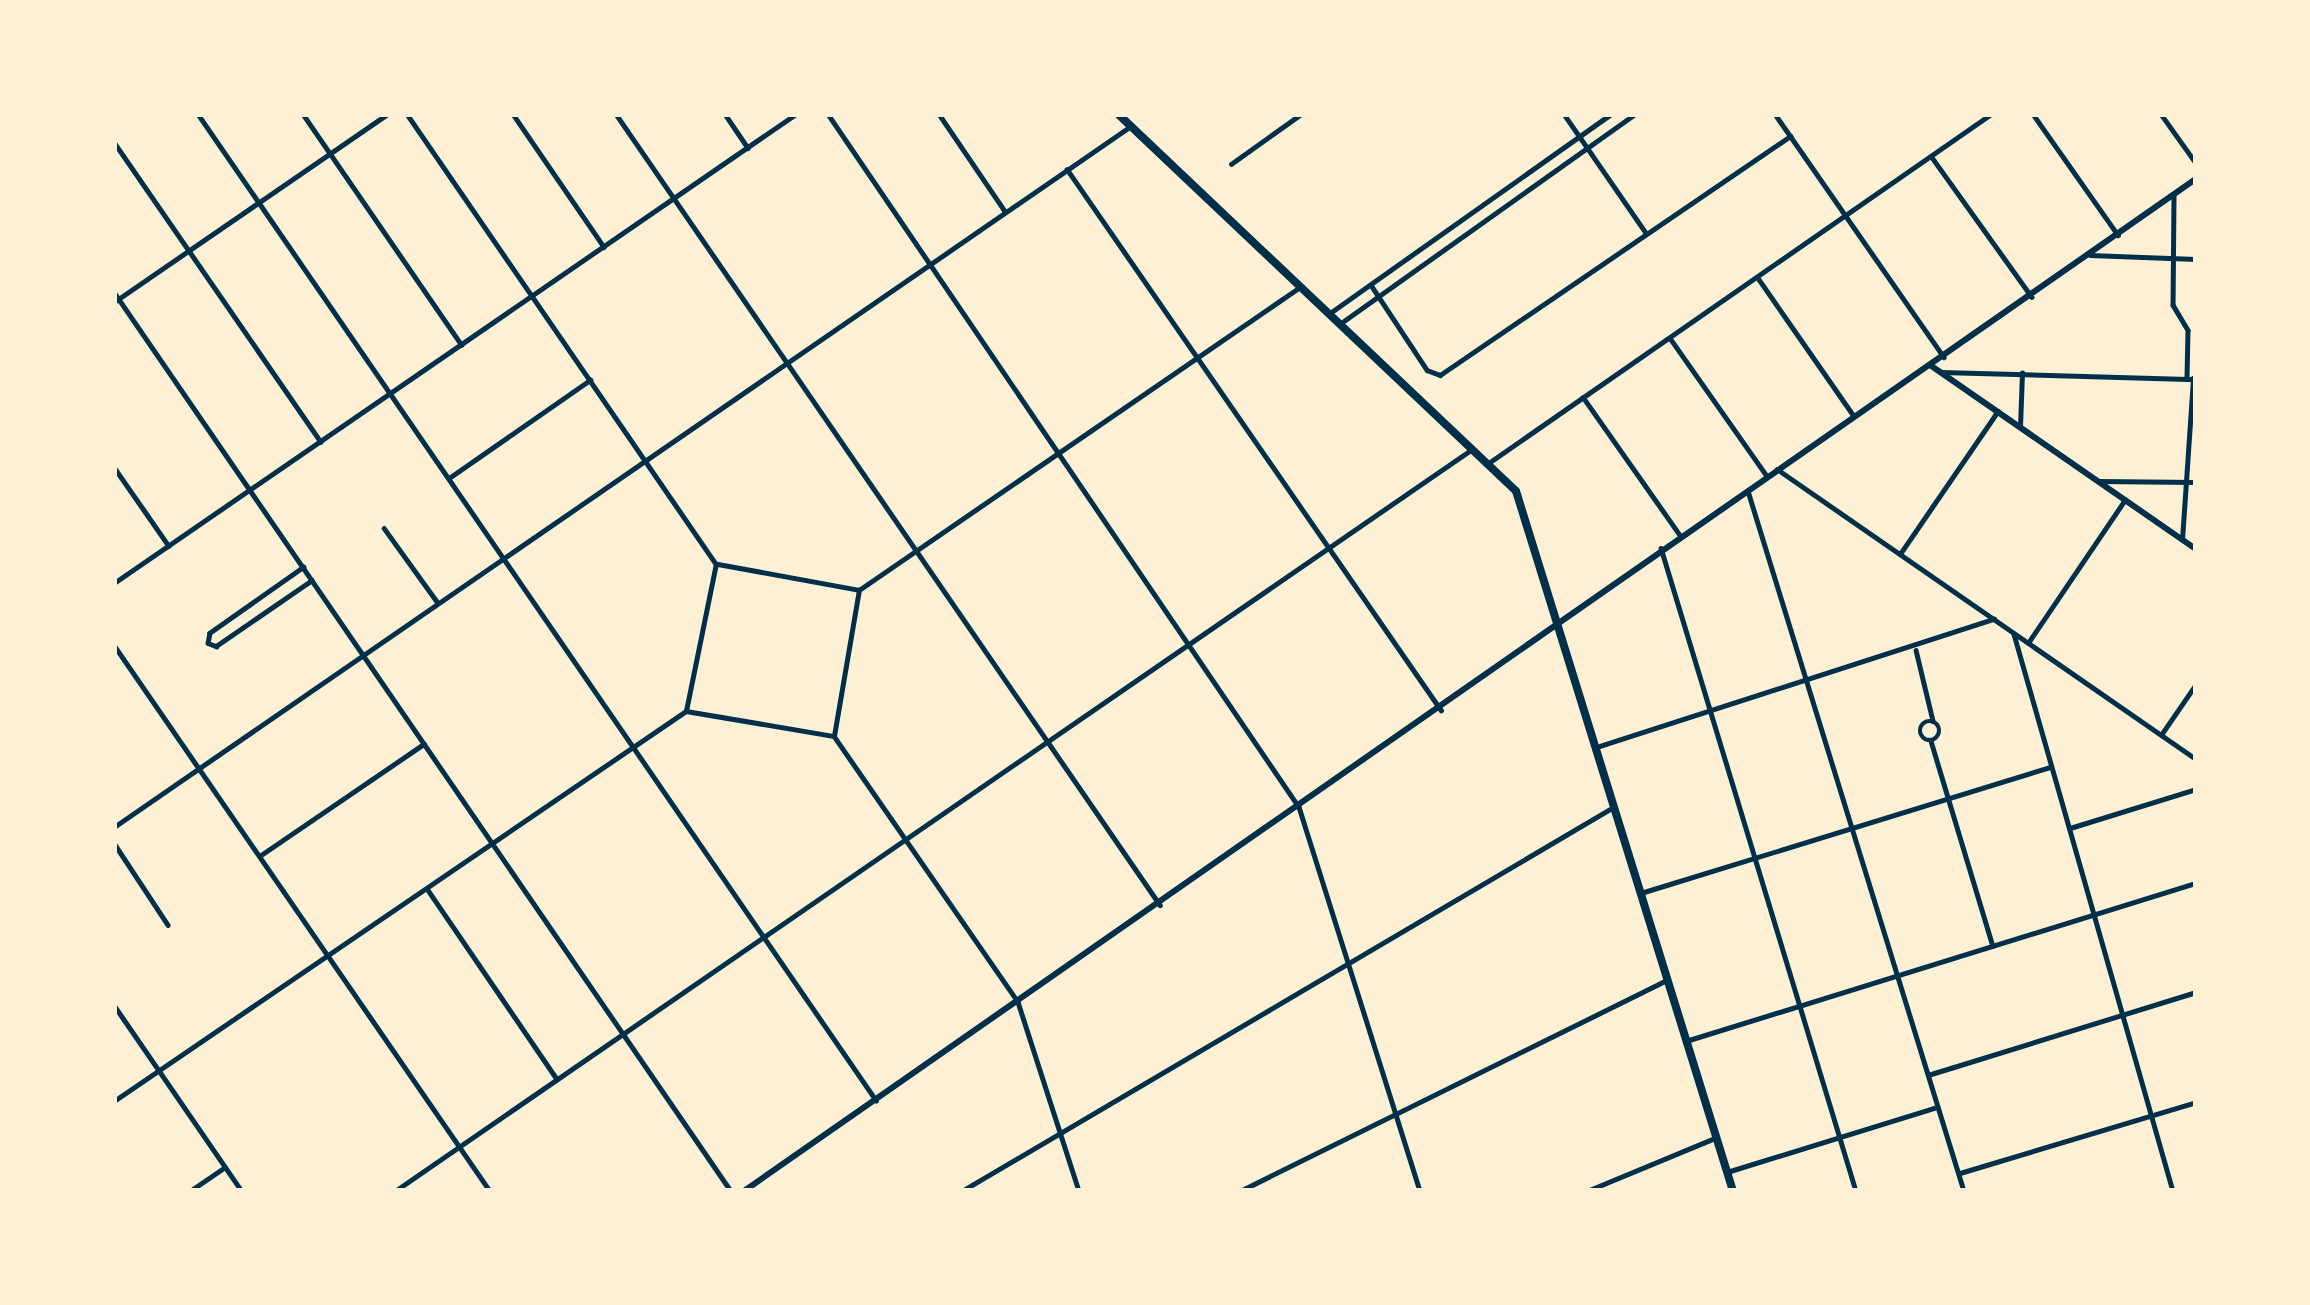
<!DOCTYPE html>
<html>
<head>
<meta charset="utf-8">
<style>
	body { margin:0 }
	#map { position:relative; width:2310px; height:1305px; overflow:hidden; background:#fdf0d5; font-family:Commissioner,sans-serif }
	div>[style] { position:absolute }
	.minor>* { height:4.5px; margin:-2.25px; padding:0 2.25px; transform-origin:2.25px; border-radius:2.25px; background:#003049 }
	.minor>.ring { margin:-2.25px; padding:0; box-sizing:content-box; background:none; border:4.5px solid #003049; border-radius:50% }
	.secondary>* { height:6px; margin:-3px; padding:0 3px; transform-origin:3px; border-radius:3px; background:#003049 }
	.primary>* { height:8px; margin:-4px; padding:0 4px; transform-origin:4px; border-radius:4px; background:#003049 }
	span { translate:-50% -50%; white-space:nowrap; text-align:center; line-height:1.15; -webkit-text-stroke:12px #fdf0d5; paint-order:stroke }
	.frame { position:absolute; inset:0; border:117px solid #fdf0d5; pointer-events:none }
</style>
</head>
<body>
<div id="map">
	<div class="minor">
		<i style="left:198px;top:114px;width:1197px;rotate:55.49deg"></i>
		<i style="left:303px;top:114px;width:280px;rotate:55.5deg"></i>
		<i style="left:407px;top:114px;width:546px;rotate:55.52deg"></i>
		<i style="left:513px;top:114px;width:161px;rotate:55.6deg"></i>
		<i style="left:616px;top:114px;width:960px;rotate:55.48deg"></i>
		<i style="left:725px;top:114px;width:41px;rotate:55.9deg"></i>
		<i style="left:828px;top:114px;width:838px;rotate:55.8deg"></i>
		<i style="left:1299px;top:807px;width:403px;rotate:72.5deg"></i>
		<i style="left:939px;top:114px;width:117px;rotate:55.8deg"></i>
		<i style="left:1564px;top:114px;width:145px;rotate:55.4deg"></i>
		<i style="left:1775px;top:114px;width:296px;rotate:55.2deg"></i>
		<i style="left:2033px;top:114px;width:148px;rotate:54.9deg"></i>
		<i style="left:2161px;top:114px;width:60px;rotate:54.5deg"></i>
		<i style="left:114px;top:142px;width:364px;rotate:55.4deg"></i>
		<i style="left:1931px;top:156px;width:173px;rotate:54.4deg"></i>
		<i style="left:1231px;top:164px;width:86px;rotate:-35.5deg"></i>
		<i style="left:1067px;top:169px;width:658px;rotate:55.34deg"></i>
		<i style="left:2174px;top:196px;width:109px;rotate:90.5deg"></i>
		<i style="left:2173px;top:305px;width:29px;rotate:59deg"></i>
		<i style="left:2188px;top:330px;width:48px;rotate:91.2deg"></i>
		<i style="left:2090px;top:255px;width:106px;rotate:2.2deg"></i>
		<i style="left:1758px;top:278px;width:168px;rotate:55.2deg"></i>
		<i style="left:1371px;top:285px;width:102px;rotate:56.6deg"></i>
		<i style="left:1427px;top:370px;width:14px;rotate:21deg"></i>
		<i style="left:1440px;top:375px;width:424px;rotate:-34.3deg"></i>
		<i style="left:114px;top:292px;width:1090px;rotate:55.54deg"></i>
		<i style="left:114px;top:302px;width:332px;rotate:-34.5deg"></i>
		<i style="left:1330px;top:313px;width:344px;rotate:-35.3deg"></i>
		<i style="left:1341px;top:323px;width:361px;rotate:-35.4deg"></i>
		<i style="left:1670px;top:338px;width:169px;rotate:54.9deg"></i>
		<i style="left:1941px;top:372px;width:255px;rotate:1.6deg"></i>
		<i style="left:1583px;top:397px;width:169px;rotate:54.9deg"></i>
		<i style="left:2020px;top:427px;width:54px;rotate:-87.9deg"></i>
		<i style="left:1490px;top:462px;width:610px;rotate:-34.78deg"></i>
		<i style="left:114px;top:467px;width:96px;rotate:55.2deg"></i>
		<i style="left:1777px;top:469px;width:510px;rotate:34.69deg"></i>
		<i style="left:449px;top:478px;width:172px;rotate:-34.8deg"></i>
		<i style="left:2098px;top:481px;width:98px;rotate:0.6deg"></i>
		<i style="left:1748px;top:491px;width:733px;rotate:72.85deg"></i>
		<i style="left:384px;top:528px;width:92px;rotate:54.2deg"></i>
		<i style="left:2182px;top:540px;width:162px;rotate:-86.1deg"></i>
		<i style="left:1661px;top:548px;width:672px;rotate:73.13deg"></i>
		<i style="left:1900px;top:554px;width:173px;rotate:-55.6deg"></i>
		<i style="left:718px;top:564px;width:143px;rotate:10.4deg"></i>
		<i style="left:304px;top:567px;width:115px;rotate:144.9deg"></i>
		<i style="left:210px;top:633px;width:10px;rotate:101deg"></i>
		<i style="left:208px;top:643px;width:9px;rotate:21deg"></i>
		<i style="left:216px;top:646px;width:116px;rotate:-34.5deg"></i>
		<i style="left:114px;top:583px;width:828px;rotate:-34.52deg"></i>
		<i style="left:859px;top:590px;width:535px;rotate:-34.49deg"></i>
		<i style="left:2014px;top:634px;width:579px;rotate:74.07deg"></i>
		<i style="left:2028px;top:643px;width:173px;rotate:-55.9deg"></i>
		<i style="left:114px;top:645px;width:663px;rotate:55.45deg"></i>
		<i style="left:1916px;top:650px;width:73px;rotate:76.5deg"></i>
		<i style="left:686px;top:711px;width:150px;rotate:9.6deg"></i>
		<i style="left:686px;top:711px;width:150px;rotate:-78.5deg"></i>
		<i class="ring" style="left:1920px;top:721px;width:15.5px;height:15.5px"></i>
		<i style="left:2161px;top:735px;width:62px;rotate:-55.5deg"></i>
		<i style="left:834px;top:736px;width:323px;rotate:55.3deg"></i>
		<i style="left:1018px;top:1002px;width:199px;rotate:72.1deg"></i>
		<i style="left:834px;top:736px;width:148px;rotate:-80.3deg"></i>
		<i style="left:1931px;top:741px;width:214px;rotate:73.2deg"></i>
		<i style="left:1600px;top:746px;width:414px;rotate:-17.9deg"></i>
		<i style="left:114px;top:827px;width:1235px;rotate:-34.58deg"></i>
		<i style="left:2070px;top:828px;width:132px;rotate:-17.2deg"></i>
		<i style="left:114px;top:843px;width:98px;rotate:56.6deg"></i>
		<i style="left:261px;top:855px;width:197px;rotate:-34.3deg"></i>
		<i style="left:428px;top:890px;width:229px;rotate:55.7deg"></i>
		<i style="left:1644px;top:892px;width:425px;rotate:-17.1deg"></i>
		<i style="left:114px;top:1005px;width:226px;rotate:55.5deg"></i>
		<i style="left:1689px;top:1040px;width:531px;rotate:-17.21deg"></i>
		<i style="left:1928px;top:1075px;width:281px;rotate:-17.2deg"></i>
		<i style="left:114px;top:1101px;width:692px;rotate:-34.29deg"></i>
		<i style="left:1727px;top:1172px;width:220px;rotate:-17.2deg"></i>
		<i style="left:1960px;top:1173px;width:246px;rotate:-16.7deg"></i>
		<i style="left:190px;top:1191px;width:42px;rotate:-34.4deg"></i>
		<i style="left:395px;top:1191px;width:1308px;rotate:-34.56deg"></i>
		<i style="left:962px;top:1191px;width:754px;rotate:-30.51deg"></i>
		<i style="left:1240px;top:1191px;width:475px;rotate:-26.3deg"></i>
		<i style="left:1587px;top:1191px;width:139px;rotate:-22.5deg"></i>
	</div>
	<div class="secondary">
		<i style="left:1930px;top:365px;width:323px;rotate:34.7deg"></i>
		<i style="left:744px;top:1191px;width:1770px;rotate:-34.88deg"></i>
	</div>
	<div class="primary">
		<i style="left:1118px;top:114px;width:548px;rotate:43.45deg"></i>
		<i style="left:1516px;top:491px;width:733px;rotate:72.78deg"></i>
	</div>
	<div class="frame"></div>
</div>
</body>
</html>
